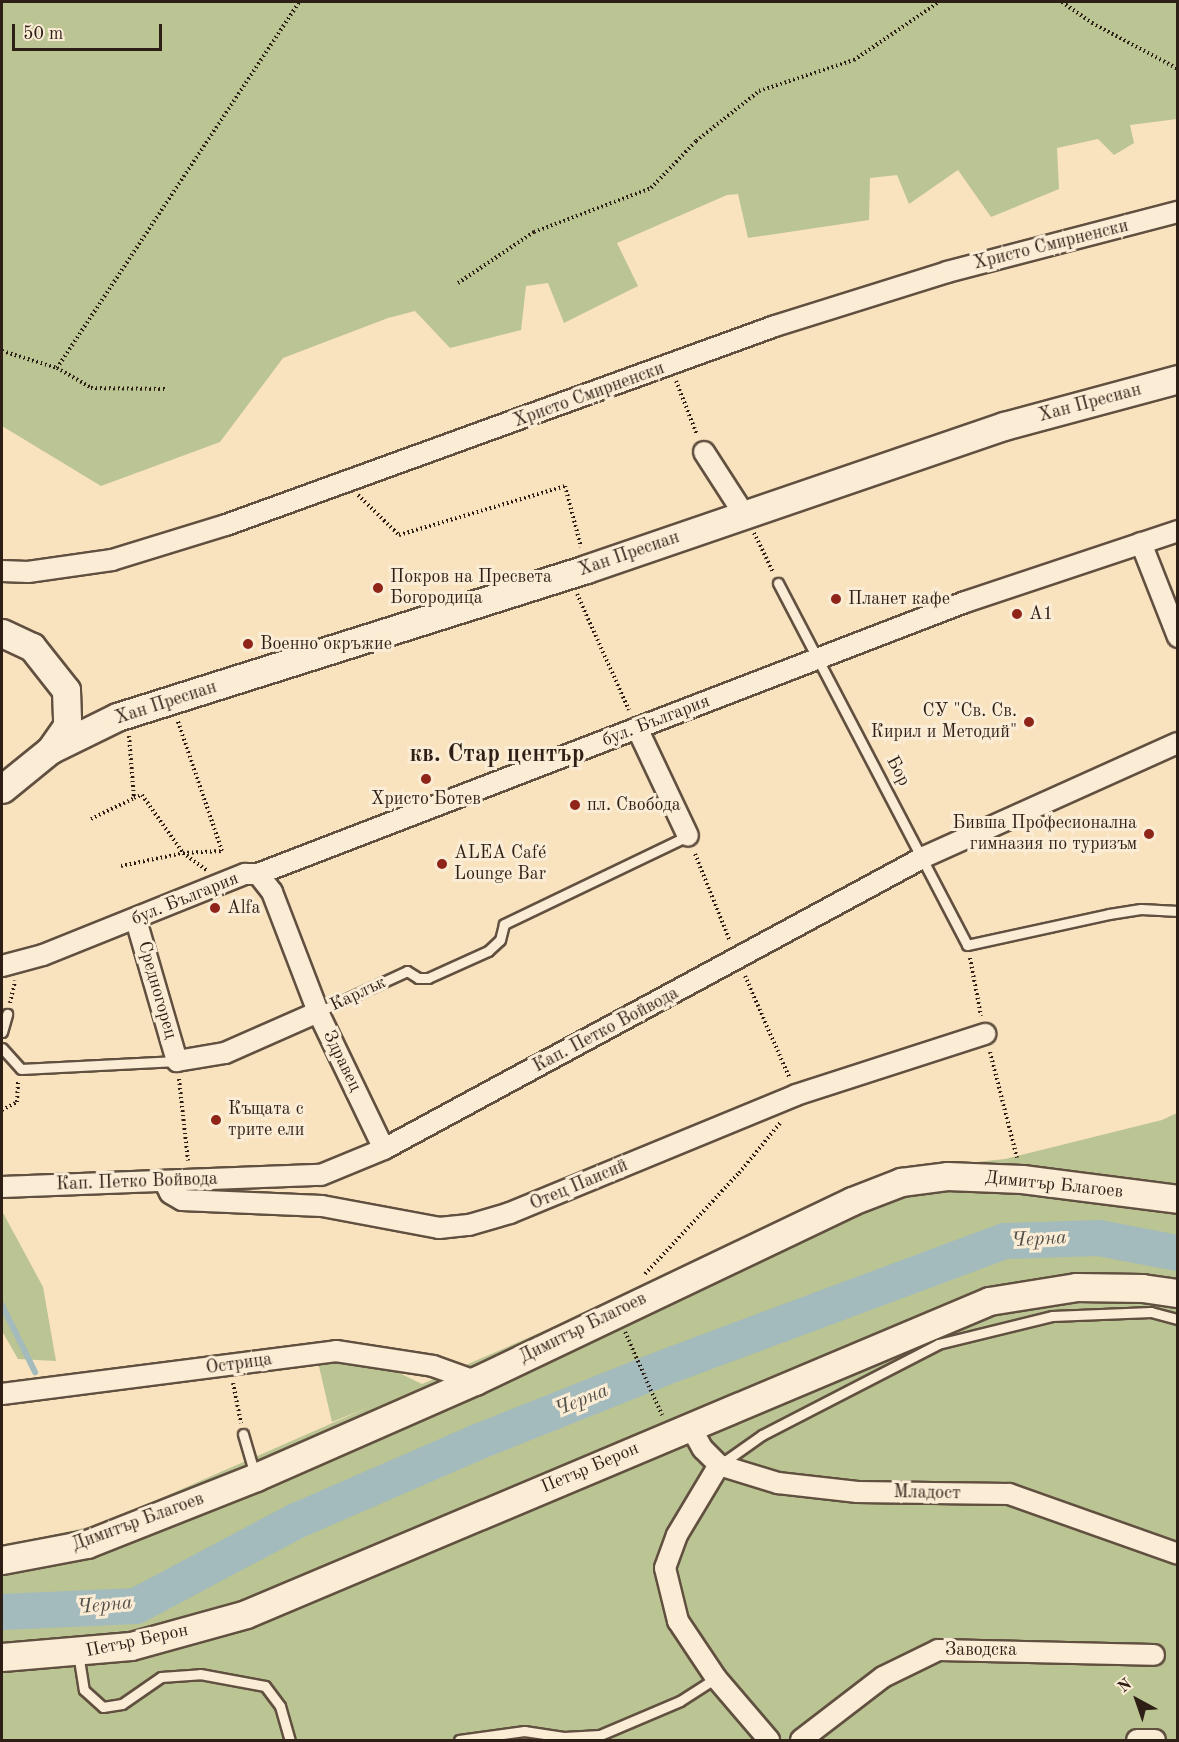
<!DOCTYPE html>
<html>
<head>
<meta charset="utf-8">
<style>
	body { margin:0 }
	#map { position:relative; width:1179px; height:1742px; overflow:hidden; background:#f9e2be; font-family:"Old Standard TT",serif }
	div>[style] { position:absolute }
	.green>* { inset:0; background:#bbc493 }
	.stream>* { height:6px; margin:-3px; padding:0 3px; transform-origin:3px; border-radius:3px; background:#a3bbbc }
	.river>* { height:36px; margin:-18px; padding:0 18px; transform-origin:18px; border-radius:18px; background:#a3bbbc }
	.path>* { height:4px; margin-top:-2px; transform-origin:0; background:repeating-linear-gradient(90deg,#2e1f16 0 1.5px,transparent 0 4.5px) }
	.roads { filter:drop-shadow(2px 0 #615040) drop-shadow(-2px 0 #615040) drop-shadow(0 2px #615040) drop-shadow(0 -2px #615040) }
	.lane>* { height:9px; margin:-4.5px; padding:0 4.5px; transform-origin:4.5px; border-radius:4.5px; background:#fbecd5 }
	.street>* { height:20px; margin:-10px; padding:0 10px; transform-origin:10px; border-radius:10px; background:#fbecd5 }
	.secondary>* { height:27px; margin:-13.5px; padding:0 13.5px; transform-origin:13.5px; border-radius:13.5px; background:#fbecd5 }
	.dots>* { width:16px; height:16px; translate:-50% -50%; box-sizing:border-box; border:3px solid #fbecd5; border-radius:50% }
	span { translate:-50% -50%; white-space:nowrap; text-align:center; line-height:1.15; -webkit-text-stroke:6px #fbecd5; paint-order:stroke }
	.street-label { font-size:18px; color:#2e1f16 }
	.poi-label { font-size:18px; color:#2e1f16 }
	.left { translate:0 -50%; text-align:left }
	.right { translate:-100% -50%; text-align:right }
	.water-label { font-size:20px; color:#514e48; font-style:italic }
	.district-label { font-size:24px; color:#2e1f16; font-weight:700 }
	.frame { position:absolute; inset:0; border:3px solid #2e1f16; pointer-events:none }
	.north { position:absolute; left:1107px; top:1670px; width:60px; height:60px; -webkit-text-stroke:4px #fbecd5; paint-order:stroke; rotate:320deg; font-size:16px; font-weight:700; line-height:24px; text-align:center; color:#2e1f16 }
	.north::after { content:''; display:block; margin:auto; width:21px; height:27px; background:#2e1f16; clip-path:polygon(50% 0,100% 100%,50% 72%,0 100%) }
	.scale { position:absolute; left:12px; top:24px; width:150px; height:27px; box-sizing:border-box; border:3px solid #2e1f16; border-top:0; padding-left:8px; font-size:18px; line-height:21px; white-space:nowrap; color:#2e1f16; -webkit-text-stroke:4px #fbecd5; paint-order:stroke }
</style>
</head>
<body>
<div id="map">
	<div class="green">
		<i style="clip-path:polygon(2px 2px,1177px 2px,1177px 119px,1130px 125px,1134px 143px,1114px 155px,1098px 139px,1057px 148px,1059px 189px,991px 217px,958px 170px,909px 204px,897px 175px,870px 178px,869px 220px,748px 238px,738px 194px,727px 195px,617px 243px,638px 286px,564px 323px,548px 283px,526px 286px,521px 330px,450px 348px,415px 311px,388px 318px,283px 358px,220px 442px,101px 486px,2px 426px)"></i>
		<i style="clip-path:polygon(1177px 1113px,1177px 1740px,2px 1740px,2px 1546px,102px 1524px,369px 1407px,332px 1422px,317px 1358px,395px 1371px,422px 1384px,919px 1168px,1005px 1159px,1162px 1120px)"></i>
		<i style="clip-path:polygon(2px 1211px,43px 1287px,56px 1361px,18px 1359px,2px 1331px)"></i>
	</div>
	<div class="stream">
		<i style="left:2px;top:1305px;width:75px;rotate:63.8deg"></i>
	</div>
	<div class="river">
		<i style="left:2px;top:1612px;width:134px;rotate:-2.6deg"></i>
		<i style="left:136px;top:1606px;width:181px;rotate:-28deg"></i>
		<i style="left:296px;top:1521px;width:195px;rotate:-23.5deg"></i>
		<i style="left:475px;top:1443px;width:214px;rotate:-21.7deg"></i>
		<i style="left:674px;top:1364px;width:353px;rotate:-20.4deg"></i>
		<i style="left:1005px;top:1241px;width:94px;rotate:-1.8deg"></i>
		<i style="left:1099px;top:1238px;width:80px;rotate:10.8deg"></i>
	</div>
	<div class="path">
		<i style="left:1062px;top:2px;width:37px;rotate:35deg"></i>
		<i style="left:1092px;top:23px;width:98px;rotate:28.1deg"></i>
		<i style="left:458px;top:283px;width:92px;rotate:-33.9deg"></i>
		<i style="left:534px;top:232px;width:125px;rotate:-20.6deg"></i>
		<i style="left:651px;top:188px;width:65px;rotate:-46.2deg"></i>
		<i style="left:696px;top:141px;width:80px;rotate:-38.4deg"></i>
		<i style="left:759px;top:91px;width:100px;rotate:-18.1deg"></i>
		<i style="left:854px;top:60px;width:103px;rotate:-34.3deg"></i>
		<i style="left:2px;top:351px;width:58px;rotate:17.2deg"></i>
		<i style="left:57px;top:368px;width:439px;rotate:-56.5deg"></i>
		<i style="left:57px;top:368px;width:39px;rotate:30deg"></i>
		<i style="left:91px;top:388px;width:74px;rotate:0.8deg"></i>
		<i style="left:676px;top:381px;width:58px;rotate:68.7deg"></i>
		<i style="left:358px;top:495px;width:57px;rotate:44.3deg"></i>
		<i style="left:399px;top:535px;width:173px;rotate:-16.4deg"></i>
		<i style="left:565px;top:486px;width:63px;rotate:75.3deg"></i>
		<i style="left:754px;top:533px;width:43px;rotate:64deg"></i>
		<i style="left:577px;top:594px;width:127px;rotate:65.9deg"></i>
		<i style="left:129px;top:736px;width:62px;rotate:85.4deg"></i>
		<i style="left:134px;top:798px;width:9px;rotate:-21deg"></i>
		<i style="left:142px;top:795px;width:71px;rotate:54.7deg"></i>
		<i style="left:183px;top:853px;width:29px;rotate:36deg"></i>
		<i style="left:91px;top:819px;width:48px;rotate:-26deg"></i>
		<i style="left:695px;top:854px;width:94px;rotate:68.1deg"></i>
		<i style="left:121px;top:866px;width:63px;rotate:-11.8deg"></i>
		<i style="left:183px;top:853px;width:39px;rotate:-3deg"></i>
		<i style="left:222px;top:851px;width:139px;rotate:-108.8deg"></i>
		<i style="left:970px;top:958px;width:59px;rotate:79.3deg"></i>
		<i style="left:745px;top:976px;width:112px;rotate:66.4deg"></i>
		<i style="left:10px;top:1003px;width:23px;rotate:-77deg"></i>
		<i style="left:990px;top:1052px;width:109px;rotate:75.7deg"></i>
		<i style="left:179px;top:1079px;width:82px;rotate:83.7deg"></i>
		<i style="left:2px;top:1110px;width:17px;rotate:-28deg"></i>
		<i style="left:17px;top:1102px;width:21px;rotate:-87deg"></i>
		<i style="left:645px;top:1274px;width:138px;rotate:-47.1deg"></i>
		<i style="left:739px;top:1173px;width:65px;rotate:-50.6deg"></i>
		<i style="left:625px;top:1332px;width:91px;rotate:66deg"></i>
		<i style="left:233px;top:1383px;width:41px;rotate:78.7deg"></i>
	</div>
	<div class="roads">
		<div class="lane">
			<i style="left:778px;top:583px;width:408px;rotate:62.4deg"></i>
			<i style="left:967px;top:945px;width:145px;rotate:-12.3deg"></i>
			<i style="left:1109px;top:914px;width:32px;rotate:-9deg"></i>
			<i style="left:1141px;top:909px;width:37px;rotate:3deg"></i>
			<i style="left:318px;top:1012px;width:98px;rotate:-24.7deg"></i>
			<i style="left:407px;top:971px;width:13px;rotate:32deg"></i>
			<i style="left:418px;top:978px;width:10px"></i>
			<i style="left:428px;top:978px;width:66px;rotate:-24.2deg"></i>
			<i style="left:488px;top:951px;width:16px;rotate:-43deg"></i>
			<i style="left:500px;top:940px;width:16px;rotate:-76deg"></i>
			<i style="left:504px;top:924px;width:204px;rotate:-25.6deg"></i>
			<i style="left:2px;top:1032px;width:19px;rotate:-74deg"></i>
			<i style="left:2px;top:1048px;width:28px;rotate:48deg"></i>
			<i style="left:21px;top:1069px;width:156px;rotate:-2.9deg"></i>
			<i style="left:243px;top:1434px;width:43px;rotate:73.7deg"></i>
			<i style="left:721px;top:1464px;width:50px;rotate:-35.3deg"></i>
			<i style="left:762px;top:1435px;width:198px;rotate:-27.3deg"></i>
			<i style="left:938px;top:1344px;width:117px;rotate:-13.8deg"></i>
			<i style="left:1052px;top:1316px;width:99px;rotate:-2.3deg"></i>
			<i style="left:1151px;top:1312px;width:28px;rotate:15deg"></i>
			<i style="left:78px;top:1653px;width:37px;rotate:81deg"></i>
			<i style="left:84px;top:1690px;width:25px;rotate:42deg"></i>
			<i style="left:103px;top:1707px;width:19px;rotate:-9deg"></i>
			<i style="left:122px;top:1704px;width:47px;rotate:-34.7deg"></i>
			<i style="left:161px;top:1677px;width:39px;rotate:-4deg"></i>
			<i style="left:200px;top:1674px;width:66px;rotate:10.5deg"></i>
			<i style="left:265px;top:1686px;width:25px;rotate:53deg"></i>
			<i style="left:280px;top:1706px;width:35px;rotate:74deg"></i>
			<i style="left:459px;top:1740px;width:66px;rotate:-7.9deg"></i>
			<i style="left:524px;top:1731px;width:40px;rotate:8.5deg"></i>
			<i style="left:564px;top:1737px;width:36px;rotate:-3deg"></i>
			<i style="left:600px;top:1735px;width:87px;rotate:-23deg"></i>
			<i style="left:680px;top:1701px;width:43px;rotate:-32.6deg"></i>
		</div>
		<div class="street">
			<i style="left:704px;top:452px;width:74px;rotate:57.2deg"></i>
			<i style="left:1141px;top:543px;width:101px;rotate:68.5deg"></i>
			<i style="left:2px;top:571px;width:26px;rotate:2deg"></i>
			<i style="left:28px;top:572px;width:85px;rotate:-8.1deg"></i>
			<i style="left:112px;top:560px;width:119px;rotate:-17.1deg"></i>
			<i style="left:226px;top:525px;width:584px;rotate:-19.92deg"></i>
			<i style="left:775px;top:326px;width:180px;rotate:-17.4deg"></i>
			<i style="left:947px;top:272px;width:239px;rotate:-14.6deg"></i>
			<i style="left:637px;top:728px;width:119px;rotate:64.7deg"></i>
			<i style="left:258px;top:874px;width:23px;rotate:52deg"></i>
			<i style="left:272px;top:892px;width:129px;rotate:69deg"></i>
			<i style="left:318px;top:1012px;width:152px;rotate:64.3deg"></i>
			<i style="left:136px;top:920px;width:147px;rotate:73.8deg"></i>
			<i style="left:177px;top:1061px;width:49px;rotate:-9.5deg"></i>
			<i style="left:225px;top:1053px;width:102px;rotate:-23.8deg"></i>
			<i style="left:2px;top:966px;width:42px;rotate:-15deg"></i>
			<i style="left:43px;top:955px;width:218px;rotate:-21.9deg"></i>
			<i style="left:245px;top:874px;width:13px"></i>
			<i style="left:258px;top:874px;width:758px;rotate:-21.04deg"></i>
			<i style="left:965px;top:602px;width:225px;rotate:-18.4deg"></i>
			<i style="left:164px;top:1181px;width:13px;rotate:63deg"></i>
			<i style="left:170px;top:1193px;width:14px;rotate:30deg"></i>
			<i style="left:182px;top:1200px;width:140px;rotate:2.5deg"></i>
			<i style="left:322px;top:1206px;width:119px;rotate:10.6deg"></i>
			<i style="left:439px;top:1228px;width:30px;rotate:-6deg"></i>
			<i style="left:469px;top:1225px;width:43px;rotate:-16.3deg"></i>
			<i style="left:510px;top:1213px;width:309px;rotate:-22.4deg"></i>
			<i style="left:796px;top:1095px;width:199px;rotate:-17.9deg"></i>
			<i style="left:2px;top:1187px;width:319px;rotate:-2.2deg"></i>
			<i style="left:321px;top:1175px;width:68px;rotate:-22.4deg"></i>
			<i style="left:384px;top:1149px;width:614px;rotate:-28.4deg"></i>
			<i style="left:924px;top:857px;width:278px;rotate:-24.2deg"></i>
			<i style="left:2px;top:1394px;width:337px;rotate:-7.3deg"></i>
			<i style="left:336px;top:1351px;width:98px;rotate:8.8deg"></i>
			<i style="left:433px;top:1366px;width:45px;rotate:19.7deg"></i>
			<i style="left:690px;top:1426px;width:26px;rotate:61deg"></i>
			<i style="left:703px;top:1449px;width:23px;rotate:45deg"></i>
			<i style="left:719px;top:1465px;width:62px;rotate:17deg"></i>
			<i style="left:778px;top:1483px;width:80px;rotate:6.5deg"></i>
			<i style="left:857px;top:1492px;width:152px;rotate:0.8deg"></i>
			<i style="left:1009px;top:1494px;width:179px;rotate:19.5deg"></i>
			<i style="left:719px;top:1465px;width:82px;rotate:121deg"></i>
			<i style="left:677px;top:1535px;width:35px;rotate:110deg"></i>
			<i style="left:665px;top:1568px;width:55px;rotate:76.2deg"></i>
			<i style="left:678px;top:1621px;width:69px;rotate:56.3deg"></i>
			<i style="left:716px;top:1678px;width:82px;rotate:49.5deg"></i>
			<i style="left:801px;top:1740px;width:103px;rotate:-37.5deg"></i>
			<i style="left:883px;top:1677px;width:61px;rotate:-26.1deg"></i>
			<i style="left:938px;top:1650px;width:216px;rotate:1.3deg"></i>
			<i style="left:1137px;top:1740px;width:18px"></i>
		</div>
		<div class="secondary">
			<i style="left:2px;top:633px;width:33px;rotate:25deg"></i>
			<i style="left:32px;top:647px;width:55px;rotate:51.7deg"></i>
			<i style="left:66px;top:690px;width:36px;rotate:88deg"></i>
			<i style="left:67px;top:726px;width:29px;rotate:125deg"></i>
			<i style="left:2px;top:789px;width:62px;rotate:-39.1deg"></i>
			<i style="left:50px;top:750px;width:75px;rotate:-26.2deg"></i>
			<i style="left:117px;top:717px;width:492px;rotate:-17.5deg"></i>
			<i style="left:586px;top:569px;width:442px;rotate:-18.9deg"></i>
			<i style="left:1004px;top:426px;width:180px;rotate:-15.1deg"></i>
			<i style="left:2px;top:1560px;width:86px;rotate:-10.7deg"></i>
			<i style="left:87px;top:1544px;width:182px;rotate:-21.6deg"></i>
			<i style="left:256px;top:1477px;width:239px;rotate:-23.7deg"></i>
			<i style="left:475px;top:1381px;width:418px;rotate:-25.5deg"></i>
			<i style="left:852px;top:1201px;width:53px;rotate:-21.2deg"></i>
			<i style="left:901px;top:1182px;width:46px;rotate:-7.4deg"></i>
			<i style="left:947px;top:1176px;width:75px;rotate:2.3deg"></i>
			<i style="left:1022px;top:1179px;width:157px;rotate:7.3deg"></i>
			<i style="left:2px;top:1657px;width:129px;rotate:-4.9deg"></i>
			<i style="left:131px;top:1646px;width:119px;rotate:-15.5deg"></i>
			<i style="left:246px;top:1614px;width:806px;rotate:-22.84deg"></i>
			<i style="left:989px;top:1301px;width:88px;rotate:-9.1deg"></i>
			<i style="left:1076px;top:1287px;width:66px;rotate:0.9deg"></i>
			<i style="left:1142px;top:1288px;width:36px;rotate:8deg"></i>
		</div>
	</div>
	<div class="dots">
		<i style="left:378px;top:588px;background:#8f2418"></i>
		<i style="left:836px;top:599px;background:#8f2418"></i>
		<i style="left:1017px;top:614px;background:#8f2418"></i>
		<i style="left:248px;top:644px;background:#8f2418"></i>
		<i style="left:1029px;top:722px;background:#8f2418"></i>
		<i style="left:426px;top:779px;background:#8f2418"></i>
		<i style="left:575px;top:805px;background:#8f2418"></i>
		<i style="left:1149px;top:834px;background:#8f2418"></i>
		<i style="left:442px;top:864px;background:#8f2418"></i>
		<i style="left:215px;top:908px;background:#8f2418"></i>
		<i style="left:216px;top:1120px;background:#8f2418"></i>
	</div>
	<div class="street-label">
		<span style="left:1051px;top:245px;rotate:-14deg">Христо Смирненски</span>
		<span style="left:589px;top:395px;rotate:-20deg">Христо Смирненски</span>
		<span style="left:1090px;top:403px;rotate:-15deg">Хан Пресиан</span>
		<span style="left:629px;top:554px;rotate:-19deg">Хан Пресиан</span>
		<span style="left:166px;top:703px;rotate:-18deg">Хан Пресиан</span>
		<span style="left:656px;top:721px;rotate:-21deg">бул. България</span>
		<span style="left:898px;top:771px;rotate:62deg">Бор</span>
		<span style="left:185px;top:899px;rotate:-22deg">бул. България</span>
		<span style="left:157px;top:990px;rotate:74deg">Средногорец</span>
		<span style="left:358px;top:994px;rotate:-25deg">Карлък</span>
		<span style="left:606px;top:1030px;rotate:-28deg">Кап. Петко Войвода</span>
		<span style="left:342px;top:1061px;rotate:64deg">Здравец</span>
		<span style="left:137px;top:1182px;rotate:-2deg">Кап. Петко Войвода</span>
		<span style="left:579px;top:1185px;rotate:-23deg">Отец Паисий</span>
		<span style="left:1054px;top:1185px;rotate:6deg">Димитър Благоев</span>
		<span style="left:583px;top:1328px;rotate:-26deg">Димитър Благоев</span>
		<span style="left:239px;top:1364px;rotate:-8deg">Острица</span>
		<span style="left:590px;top:1468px;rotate:-23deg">Петър Берон</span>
		<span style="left:927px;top:1493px;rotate:1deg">Младост</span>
		<span style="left:138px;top:1522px;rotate:-20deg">Димитър Благоев</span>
		<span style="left:137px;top:1641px;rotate:-12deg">Петър Берон</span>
		<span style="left:981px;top:1650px">Заводска</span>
	</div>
	<div class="poi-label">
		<span class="left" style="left:390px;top:588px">Покров на Пресвета<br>Богородица</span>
		<span class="left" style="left:848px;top:599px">Планет кафе</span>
		<span class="left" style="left:1029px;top:614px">A1</span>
		<span class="left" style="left:260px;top:644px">Военно окръжие</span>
		<span class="right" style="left:1017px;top:722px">СУ "Св. Св.<br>Кирил и Методий"</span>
		<span style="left:426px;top:799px">Христо Ботев</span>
		<span class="left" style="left:587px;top:805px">пл. Свобода</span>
		<span class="right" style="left:1137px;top:834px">Бивша Професионална<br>гимназия по туризъм</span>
		<span class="left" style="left:454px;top:864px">ALEA Café<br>Lounge Bar</span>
		<span class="left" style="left:227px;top:908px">Alfa</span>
		<span class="left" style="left:228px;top:1120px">Къщата с<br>трите ели</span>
	</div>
	<div class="water-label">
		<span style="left:1039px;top:1240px;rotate:-3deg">Черна</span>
		<span style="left:582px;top:1401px;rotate:-22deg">Черна</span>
		<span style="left:105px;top:1606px;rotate:-5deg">Черна</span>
	</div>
	<div class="district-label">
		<span style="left:497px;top:756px">кв. Стар център</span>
	</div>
	<div class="frame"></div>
	<div class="north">N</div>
	<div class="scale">50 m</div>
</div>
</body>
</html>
